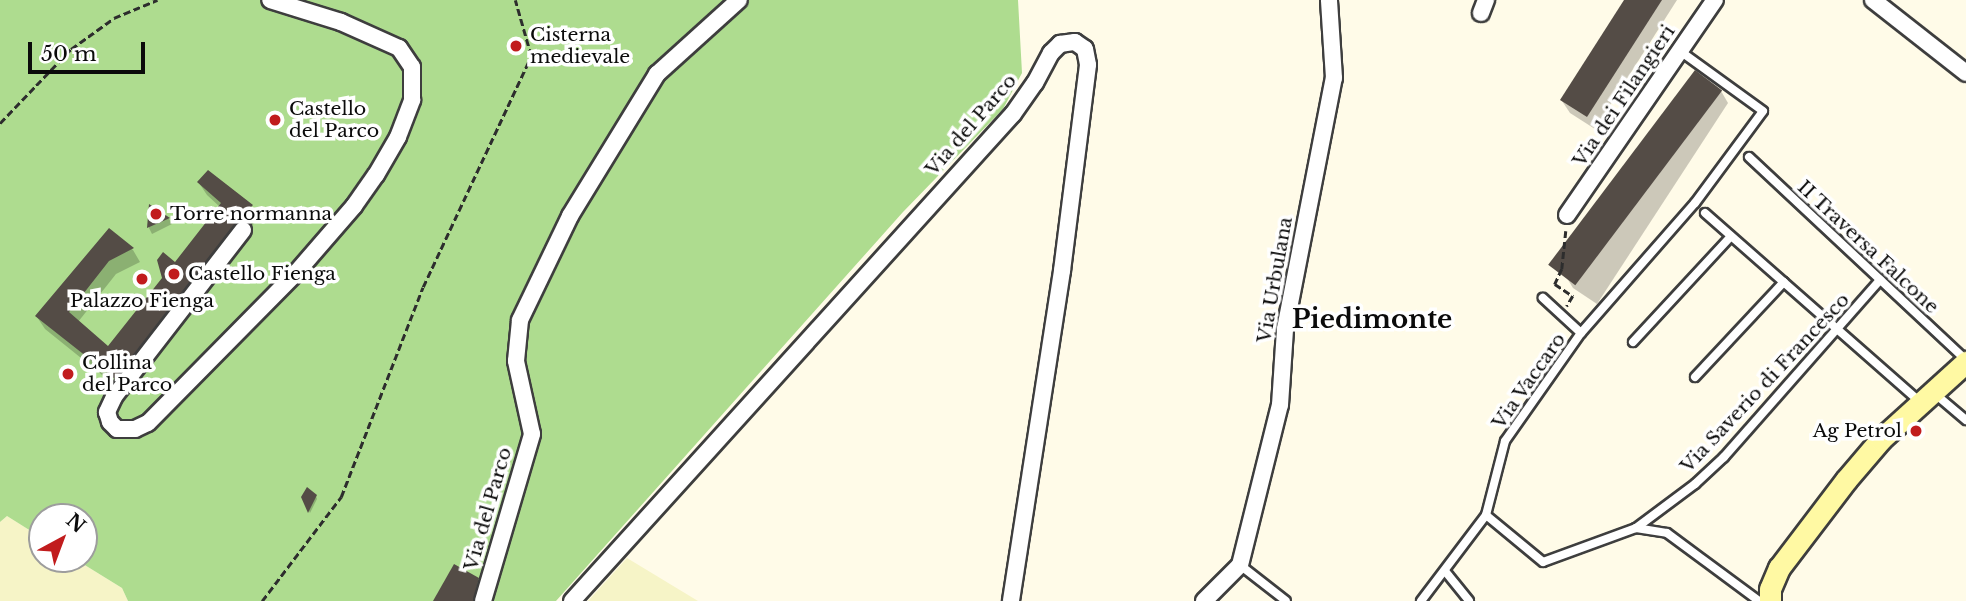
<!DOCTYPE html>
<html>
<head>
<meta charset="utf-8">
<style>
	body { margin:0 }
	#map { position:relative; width:1966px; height:601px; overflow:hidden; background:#fffbe8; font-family:"Libre Baskerville",serif }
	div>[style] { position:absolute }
	.farmland>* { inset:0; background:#f6f4c7 }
	.forest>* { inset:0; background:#aedc8f }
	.shadow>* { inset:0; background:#0003 }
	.building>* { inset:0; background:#544c46; transform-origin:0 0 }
	.path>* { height:2.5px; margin-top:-1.25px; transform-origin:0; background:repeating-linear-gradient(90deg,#2d2d2d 0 7px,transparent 0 10.5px) }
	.roads { filter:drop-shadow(2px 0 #3e3e3e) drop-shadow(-2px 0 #3e3e3e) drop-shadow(0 2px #3e3e3e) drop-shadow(0 -2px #3e3e3e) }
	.lane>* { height:8px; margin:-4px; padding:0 4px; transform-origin:4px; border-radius:4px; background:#fff }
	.street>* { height:16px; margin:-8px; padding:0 8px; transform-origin:8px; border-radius:8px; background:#fff }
	.secondary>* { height:21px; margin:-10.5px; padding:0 10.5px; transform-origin:10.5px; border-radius:10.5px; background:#fff9a3 }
	.dots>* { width:19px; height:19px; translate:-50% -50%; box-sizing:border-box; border:4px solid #fff; border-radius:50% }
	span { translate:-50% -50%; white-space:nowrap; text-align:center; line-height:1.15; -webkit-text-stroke:7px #fff; paint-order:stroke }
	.poi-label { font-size:19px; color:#0b0b0b }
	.left { translate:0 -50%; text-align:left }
	.right { translate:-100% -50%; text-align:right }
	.street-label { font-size:19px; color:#0b0b0b }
	.district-label { font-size:26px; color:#0b0b0b; font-weight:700 }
	.north { position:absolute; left:28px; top:503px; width:70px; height:70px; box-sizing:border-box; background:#fff; border:2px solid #9d9d9d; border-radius:50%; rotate:41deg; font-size:19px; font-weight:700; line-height:28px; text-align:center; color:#0b0b0b }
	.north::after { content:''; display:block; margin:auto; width:24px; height:32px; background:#c11c1d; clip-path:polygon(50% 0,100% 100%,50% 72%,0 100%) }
	.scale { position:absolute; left:28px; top:42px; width:117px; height:32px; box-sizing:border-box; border:4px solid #0b0b0b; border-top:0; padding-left:9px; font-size:21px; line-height:24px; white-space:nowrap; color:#0b0b0b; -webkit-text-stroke:5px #fff; paint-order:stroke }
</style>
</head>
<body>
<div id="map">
	<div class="farmland">
		<i style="clip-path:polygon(7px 516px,42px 538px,42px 559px,75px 559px,122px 588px,128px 601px,0 601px,0 522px)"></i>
		<i style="clip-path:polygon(627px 558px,698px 601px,588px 601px)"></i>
	</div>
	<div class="forest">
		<i style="clip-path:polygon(0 0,1018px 0,1022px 73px,1003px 109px,903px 212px,556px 601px,128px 601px,122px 588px,75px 559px,84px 559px,84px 517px,42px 517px,42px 538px,7px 516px,0 522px)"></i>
	</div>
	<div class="shadow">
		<i style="clip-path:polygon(1626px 0,1677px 0,1595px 129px,1570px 113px,1562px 101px)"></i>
		<i style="clip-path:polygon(1721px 91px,1728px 103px,1597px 304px,1573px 288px,1565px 275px)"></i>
		<i style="clip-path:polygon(199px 183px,251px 206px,259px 219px,241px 236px,122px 391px,45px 329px,37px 317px,109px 231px,133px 250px,140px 262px,116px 274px,78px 322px,109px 348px,220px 207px,207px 195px)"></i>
		<i style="clip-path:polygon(150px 207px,169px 219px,172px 224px,152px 234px,149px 228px)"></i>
		<i style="clip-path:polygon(316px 496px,317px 499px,310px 513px,303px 498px)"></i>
		<i style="clip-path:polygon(477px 580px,481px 586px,478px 601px,435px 601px)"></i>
	</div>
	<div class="building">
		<i style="clip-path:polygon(1624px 0,1662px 0,1587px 117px,1560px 100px)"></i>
		<i style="left:1695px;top:70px;width:34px;height:244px;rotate:37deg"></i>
		<i style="clip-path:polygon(208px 170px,253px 205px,235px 224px,115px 379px,35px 316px,109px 228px,134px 248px,109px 261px,69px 312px,108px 346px,162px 278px,157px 260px,163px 252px,175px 262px,221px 203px,197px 182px)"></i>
		<i style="clip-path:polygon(149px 204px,170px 218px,147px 228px)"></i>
		<i style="clip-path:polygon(307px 487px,317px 495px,308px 513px,301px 497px)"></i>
		<i style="clip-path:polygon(454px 564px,479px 578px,473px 601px,433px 601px)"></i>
	</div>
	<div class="path">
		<i style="left:0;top:123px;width:103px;rotate:-46.2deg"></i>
		<i style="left:71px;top:49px;width:53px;rotate:-35.8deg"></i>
		<i style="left:114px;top:18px;width:47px;rotate:-22.7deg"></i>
		<i style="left:1566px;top:231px;width:38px;rotate:96deg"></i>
		<i style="left:1562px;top:269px;width:17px;rotate:115deg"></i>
		<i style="left:1555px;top:284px;width:22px;rotate:34deg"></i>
		<i style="left:1573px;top:296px;width:12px;rotate:121deg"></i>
		<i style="left:262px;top:601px;width:131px;rotate:-52.8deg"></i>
		<i style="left:341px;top:497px;width:225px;rotate:-68.7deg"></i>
		<i style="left:423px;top:287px;width:255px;rotate:-64.9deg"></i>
		<i style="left:531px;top:56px;width:58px;rotate:-105.9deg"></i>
	</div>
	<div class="roads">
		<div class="lane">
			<i style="left:1749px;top:157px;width:297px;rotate:43.1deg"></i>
			<i style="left:1705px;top:213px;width:286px;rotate:41.3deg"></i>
			<i style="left:1581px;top:333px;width:173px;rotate:-48.8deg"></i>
			<i style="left:1695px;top:203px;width:114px;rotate:-53.5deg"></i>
			<i style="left:1763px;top:111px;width:102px;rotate:-144.1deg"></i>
			<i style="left:1633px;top:342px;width:144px;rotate:-47.2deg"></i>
			<i style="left:1695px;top:377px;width:130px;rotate:-46.9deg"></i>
			<i style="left:1934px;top:393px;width:42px;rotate:40.2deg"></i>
			<i style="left:1486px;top:515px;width:76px;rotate:-75.6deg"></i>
			<i style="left:1505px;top:441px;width:132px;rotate:-54.9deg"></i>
			<i style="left:1581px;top:333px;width:52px;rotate:-137.4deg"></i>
			<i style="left:1636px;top:528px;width:74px;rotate:-36.7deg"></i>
			<i style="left:1695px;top:484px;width:40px;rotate:-43deg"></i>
			<i style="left:1724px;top:457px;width:236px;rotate:-48.6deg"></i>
			<i style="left:1240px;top:565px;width:58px;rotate:38deg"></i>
			<i style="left:1445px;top:571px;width:38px;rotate:51deg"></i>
			<i style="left:1421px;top:601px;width:108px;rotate:-52.9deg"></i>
			<i style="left:1486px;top:515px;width:74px;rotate:39.5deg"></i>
			<i style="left:1543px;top:562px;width:99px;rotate:-20.1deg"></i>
			<i style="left:1636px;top:528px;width:31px;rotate:9deg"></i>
			<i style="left:1667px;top:533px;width:114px;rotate:36.5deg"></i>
		</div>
		<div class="street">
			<i style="left:1873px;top:0;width:118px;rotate:38.1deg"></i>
			<i style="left:1481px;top:13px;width:14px;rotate:-69deg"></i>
			<i style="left:1567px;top:215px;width:261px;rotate:-55.5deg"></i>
			<i style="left:243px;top:230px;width:211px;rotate:127.7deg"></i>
			<i style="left:114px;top:397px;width:17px;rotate:115deg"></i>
			<i style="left:107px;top:412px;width:10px;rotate:73deg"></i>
			<i style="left:110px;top:422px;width:10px;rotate:45deg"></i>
			<i style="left:117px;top:429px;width:18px"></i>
			<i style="left:135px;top:429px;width:14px;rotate:-25deg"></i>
			<i style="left:148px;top:423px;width:211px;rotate:-45.4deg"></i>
			<i style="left:296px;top:273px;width:89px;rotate:-49.1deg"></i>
			<i style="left:354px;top:206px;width:38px;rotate:-55deg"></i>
			<i style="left:376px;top:175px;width:44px;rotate:-59.9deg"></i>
			<i style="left:398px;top:137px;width:40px;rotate:-69deg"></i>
			<i style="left:412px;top:100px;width:33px;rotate:-90deg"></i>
			<i style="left:412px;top:67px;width:23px;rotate:-124deg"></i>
			<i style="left:399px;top:48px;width:64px;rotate:-155.9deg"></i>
			<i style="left:341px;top:22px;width:74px;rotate:-162.8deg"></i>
			<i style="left:483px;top:601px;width:174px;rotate:-73.6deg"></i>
			<i style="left:532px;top:434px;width:75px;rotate:-102.4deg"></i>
			<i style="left:516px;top:361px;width:41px;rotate:-84.4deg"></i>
			<i style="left:520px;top:320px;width:115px;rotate:-64.3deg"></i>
			<i style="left:570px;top:216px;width:167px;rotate:-58.5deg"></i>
			<i style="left:657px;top:74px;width:110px;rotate:-42.1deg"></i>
			<i style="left:572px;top:601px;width:657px;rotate:-47.84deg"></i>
			<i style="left:1013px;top:114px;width:38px;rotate:-55deg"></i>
			<i style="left:1035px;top:83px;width:34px;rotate:-62deg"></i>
			<i style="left:1051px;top:53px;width:13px;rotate:-45deg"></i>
			<i style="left:1060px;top:44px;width:15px;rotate:-8deg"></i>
			<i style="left:1075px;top:42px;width:12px;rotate:35deg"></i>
			<i style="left:1085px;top:49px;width:16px;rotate:79deg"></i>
			<i style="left:1088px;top:65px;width:208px;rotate:97.2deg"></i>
			<i style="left:1062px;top:271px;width:334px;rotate:98.8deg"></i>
			<i style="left:1204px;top:601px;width:51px;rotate:-45deg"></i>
			<i style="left:1240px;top:565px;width:165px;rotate:-76deg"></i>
			<i style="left:1280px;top:405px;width:76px;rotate:-86.2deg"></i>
			<i style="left:1285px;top:329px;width:256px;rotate:-79deg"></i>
			<i style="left:1334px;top:78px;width:78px;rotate:-93.7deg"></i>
		</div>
		<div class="secondary">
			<i style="left:1770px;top:601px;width:12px;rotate:-90deg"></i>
			<i style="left:1770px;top:589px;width:23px;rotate:-67deg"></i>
			<i style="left:1779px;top:568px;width:111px;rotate:-52.7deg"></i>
			<i style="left:1846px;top:480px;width:54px;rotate:-49.5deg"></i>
			<i style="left:1881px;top:439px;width:115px;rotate:-42.2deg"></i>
		</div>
	</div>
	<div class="dots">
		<i style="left:516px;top:46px;background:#c11c1d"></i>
		<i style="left:275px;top:120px;background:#c11c1d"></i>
		<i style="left:156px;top:214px;background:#c11c1d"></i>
		<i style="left:174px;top:274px;background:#c11c1d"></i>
		<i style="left:142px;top:279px;background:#c11c1d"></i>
		<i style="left:68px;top:374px;background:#c11c1d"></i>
		<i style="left:1916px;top:431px;background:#c11c1d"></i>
	</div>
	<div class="poi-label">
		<span class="left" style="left:530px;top:46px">Cisterna<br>medievale</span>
		<span class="left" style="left:289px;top:120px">Castello<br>del Parco</span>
		<span class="left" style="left:170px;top:214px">Torre normanna</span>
		<span class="left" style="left:188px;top:274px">Castello Fienga</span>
		<span style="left:142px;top:301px">Palazzo Fienga</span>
		<span class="left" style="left:82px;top:374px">Collina<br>del Parco</span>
		<span class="right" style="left:1902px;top:431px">Ag Petrol</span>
	</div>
	<div class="street-label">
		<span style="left:1624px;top:96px;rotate:-56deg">Via dei Filangieri</span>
		<span style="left:971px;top:125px;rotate:-49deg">Via del Parco</span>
		<span style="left:1868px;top:247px;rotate:43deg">II Traversa Falcone</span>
		<span style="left:1275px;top:280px;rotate:-80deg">Via Urbulana</span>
		<span style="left:1529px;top:381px;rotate:-55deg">Via Vaccaro</span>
		<span style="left:1765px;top:383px;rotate:-47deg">Via Saverio di Francesco</span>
		<span style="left:488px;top:509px;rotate:-74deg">Via del Parco</span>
	</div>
	<div class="district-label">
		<span style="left:1372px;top:320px">Piedimonte</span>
	</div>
	<div class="north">N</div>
	<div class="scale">50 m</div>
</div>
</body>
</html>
